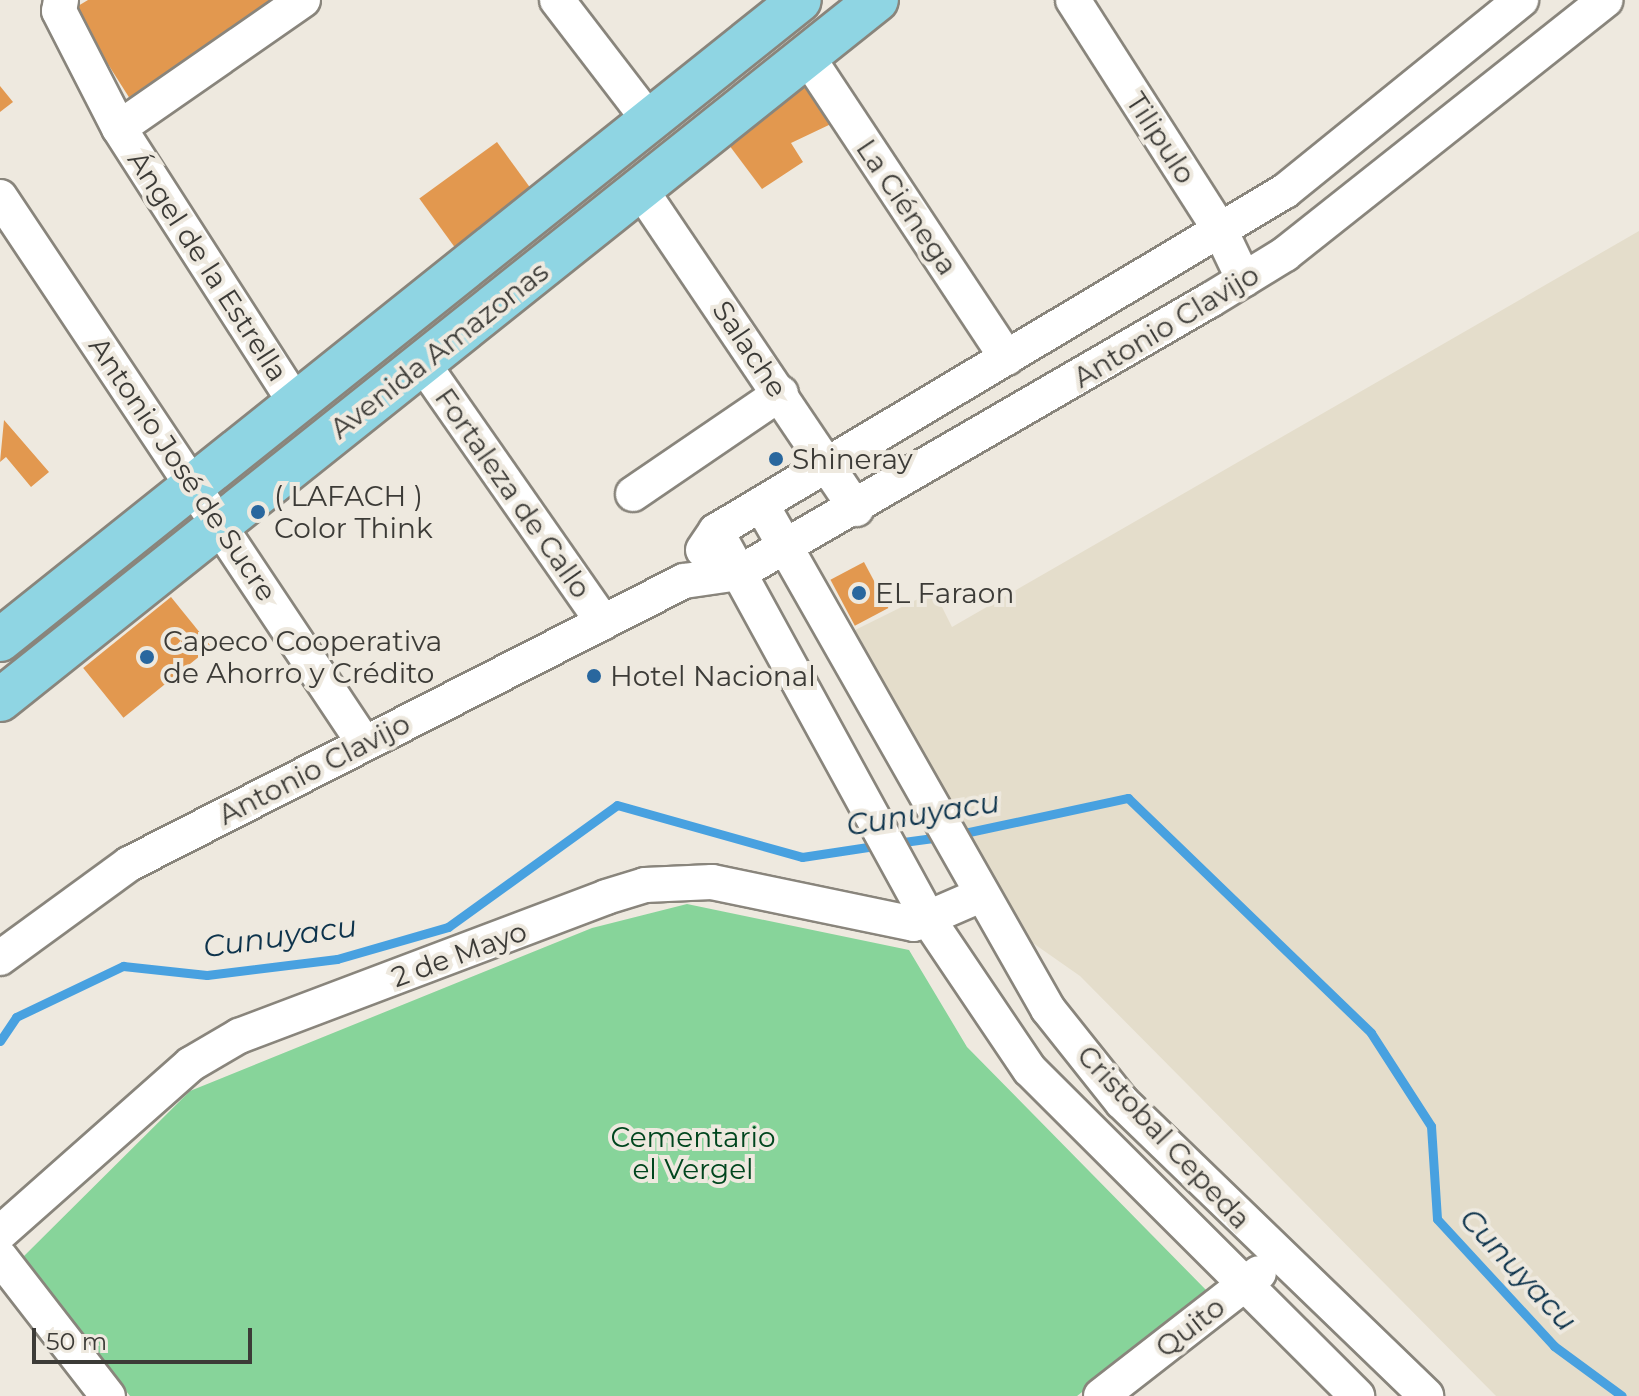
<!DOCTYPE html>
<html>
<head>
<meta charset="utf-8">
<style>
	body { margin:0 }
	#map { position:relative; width:1639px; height:1396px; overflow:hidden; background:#eee9df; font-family:Montserrat,sans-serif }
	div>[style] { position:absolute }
	.built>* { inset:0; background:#e4ddcb }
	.green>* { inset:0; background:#87d49a }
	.stream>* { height:9px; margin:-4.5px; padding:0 4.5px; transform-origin:4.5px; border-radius:4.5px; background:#48a1e0 }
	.building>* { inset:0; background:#e2984f; transform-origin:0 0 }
	.roads { filter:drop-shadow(2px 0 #89857c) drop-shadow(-2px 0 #89857c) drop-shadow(0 2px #89857c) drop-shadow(0 -2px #89857c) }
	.minor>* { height:34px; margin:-17px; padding:0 17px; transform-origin:17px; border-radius:17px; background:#fff }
	.major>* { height:42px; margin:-21px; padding:0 21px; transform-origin:21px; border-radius:21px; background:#8fd5e3 }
	.dots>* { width:22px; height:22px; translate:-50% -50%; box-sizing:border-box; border:4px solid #eee9df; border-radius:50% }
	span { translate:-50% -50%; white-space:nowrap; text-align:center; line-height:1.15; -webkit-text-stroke:8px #eee9df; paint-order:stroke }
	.street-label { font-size:28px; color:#3c3b37 }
	.poi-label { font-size:28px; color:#3c3b37 }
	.left { translate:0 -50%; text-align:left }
	.park-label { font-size:28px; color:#00461e }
	.water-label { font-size:30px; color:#0d334c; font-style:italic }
	.scale { position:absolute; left:32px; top:1328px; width:220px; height:36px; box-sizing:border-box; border:4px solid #3c3b37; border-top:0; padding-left:10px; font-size:24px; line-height:28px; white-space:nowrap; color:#3c3b37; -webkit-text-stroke:6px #eee9df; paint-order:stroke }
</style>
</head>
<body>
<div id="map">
	<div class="built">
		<i style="clip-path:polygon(1639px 231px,1639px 1396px,1496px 1396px,1080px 976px,1030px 941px,849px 633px,934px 591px,952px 627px)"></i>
	</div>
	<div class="green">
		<i style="clip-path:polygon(687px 904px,909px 950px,967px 1047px,1209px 1293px,1077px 1396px,130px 1396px,22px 1258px,190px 1091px,592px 928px)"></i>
	</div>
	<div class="stream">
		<i style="left:955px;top:835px;width:177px;rotate:-12.1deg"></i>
		<i style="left:1128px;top:798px;width:338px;rotate:44deg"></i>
		<i style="left:1371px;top:1033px;width:111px;rotate:57.2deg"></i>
		<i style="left:1431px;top:1126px;width:93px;rotate:86.3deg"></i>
		<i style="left:1437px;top:1219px;width:173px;rotate:47.3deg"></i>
		<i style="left:1554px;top:1346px;width:84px;rotate:36.3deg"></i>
		<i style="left:896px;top:843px;width:45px;rotate:-7.6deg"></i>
		<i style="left:0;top:1041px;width:29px;rotate:-56deg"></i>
		<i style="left:16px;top:1017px;width:119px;rotate:-25.5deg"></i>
		<i style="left:123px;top:966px;width:84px;rotate:6.1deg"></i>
		<i style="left:207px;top:975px;width:131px;rotate:-7deg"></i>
		<i style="left:337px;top:959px;width:116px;rotate:-16.1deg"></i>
		<i style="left:448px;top:927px;width:208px;rotate:-35.8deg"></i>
		<i style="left:617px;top:805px;width:192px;rotate:15.7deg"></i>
		<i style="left:802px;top:857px;width:80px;rotate:-8.6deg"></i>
	</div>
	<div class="building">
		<i style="clip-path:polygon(88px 0,295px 0,132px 102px,73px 9px)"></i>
		<i style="clip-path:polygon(805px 83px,831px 124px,791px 143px,803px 162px,762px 189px,726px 141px)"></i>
		<i style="clip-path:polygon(0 86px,13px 102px,0 112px)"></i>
		<i style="left:497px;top:142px;width:63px;height:96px;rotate:54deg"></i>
		<i style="clip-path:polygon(4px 420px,49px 472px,31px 487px,6px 457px,0 462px)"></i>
		<i style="left:864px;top:562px;width:52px;height:38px;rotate:62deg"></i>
		<i style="left:171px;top:597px;width:64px;height:113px;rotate:51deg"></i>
	</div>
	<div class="roads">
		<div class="minor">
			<i style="left:61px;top:0;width:11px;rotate:100deg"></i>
			<i style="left:59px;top:11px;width:131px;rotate:62.9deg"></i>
			<i style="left:119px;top:128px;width:328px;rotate:57.3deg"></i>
			<i style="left:557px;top:0;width:153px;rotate:52.5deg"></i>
			<i style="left:1073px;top:0;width:273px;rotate:57.4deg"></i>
			<i style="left:1220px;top:230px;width:55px;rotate:64.4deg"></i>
			<i style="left:807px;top:56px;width:362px;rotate:56.5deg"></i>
			<i style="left:119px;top:128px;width:224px;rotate:-34.8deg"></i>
			<i style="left:641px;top:190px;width:385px;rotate:56deg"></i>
			<i style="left:0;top:197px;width:656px;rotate:56.31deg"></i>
			<i style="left:423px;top:364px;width:315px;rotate:55.1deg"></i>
			<i style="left:633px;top:494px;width:179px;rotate:-34.3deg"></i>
			<i style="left:761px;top:504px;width:581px;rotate:60.39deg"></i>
			<i style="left:1048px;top:1009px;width:119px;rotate:51.5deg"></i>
			<i style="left:1122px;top:1102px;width:423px;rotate:44deg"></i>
			<i style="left:716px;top:531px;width:442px;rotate:61.3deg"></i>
			<i style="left:928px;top:919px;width:182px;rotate:56deg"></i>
			<i style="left:1030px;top:1070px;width:462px;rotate:44.9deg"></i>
			<i style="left:703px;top:550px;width:23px;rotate:-56deg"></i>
			<i style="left:716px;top:531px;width:663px;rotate:-30.86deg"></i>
			<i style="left:1285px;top:191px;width:304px;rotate:-39deg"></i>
			<i style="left:0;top:958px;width:160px;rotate:-36.1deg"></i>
			<i style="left:129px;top:864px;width:623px;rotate:-27.02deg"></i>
			<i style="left:684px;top:581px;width:56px;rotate:-8.3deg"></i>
			<i style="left:739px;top:573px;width:544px;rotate:-30.1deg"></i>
			<i style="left:1210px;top:300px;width:88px;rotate:-31.5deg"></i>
			<i style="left:1285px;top:254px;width:409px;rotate:-38.4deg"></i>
			<i style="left:0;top:1233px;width:255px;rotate:-41.5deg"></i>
			<i style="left:191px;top:1064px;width:56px;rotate:-30.3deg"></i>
			<i style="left:239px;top:1036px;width:392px;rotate:-20.7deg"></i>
			<i style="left:606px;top:897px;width:41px;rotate:-17.1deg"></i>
			<i style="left:645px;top:885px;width:67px;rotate:-2.6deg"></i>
			<i style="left:712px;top:882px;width:206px;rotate:11.7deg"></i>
			<i style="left:914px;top:924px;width:73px;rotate:-23.4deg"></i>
			<i style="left:0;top:1257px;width:176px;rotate:52.2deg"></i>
			<i style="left:1101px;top:1396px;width:200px;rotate:-37.9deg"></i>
		</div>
		<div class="major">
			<i style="left:0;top:640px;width:1024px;rotate:-38.66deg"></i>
			<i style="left:0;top:700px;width:1122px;rotate:-38.6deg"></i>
		</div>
	</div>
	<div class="dots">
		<i style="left:776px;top:459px;background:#29679e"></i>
		<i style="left:258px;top:512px;background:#29679e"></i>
		<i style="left:859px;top:593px;background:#29679e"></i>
		<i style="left:147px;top:657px;background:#29679e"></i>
		<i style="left:594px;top:676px;background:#29679e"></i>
	</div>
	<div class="street-label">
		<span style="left:1161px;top:138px;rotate:57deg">Tilipulo</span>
		<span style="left:907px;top:207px;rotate:56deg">La Ciénega</span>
		<span style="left:208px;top:266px;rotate:57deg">Ángel de la Estrella</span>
		<span style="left:1166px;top:326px;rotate:-31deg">Antonio Clavijo</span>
		<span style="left:750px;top:349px;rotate:56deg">Salache</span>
		<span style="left:439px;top:350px;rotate:-38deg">Avenida Amazonas</span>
		<span style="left:183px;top:469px;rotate:56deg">Antonio José de Sucre</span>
		<span style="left:513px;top:493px;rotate:55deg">Fortaleza de Callo</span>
		<span style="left:314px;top:769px;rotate:-27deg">Antonio Clavijo</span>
		<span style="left:459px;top:954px;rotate:-20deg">2 de Mayo</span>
		<span style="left:1164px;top:1137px;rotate:47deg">Cristobal Cepeda</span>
		<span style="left:1190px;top:1327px;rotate:-38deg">Quito</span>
	</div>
	<div class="poi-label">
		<span class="left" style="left:792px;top:459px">Shineray</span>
		<span class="left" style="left:274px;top:512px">( LAFACH )<br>Color Think</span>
		<span class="left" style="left:875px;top:593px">EL Faraon</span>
		<span class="left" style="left:163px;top:657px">Capeco Cooperativa<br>de Ahorro y Crédito</span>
		<span class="left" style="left:610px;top:676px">Hotel Nacional</span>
	</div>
	<div class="park-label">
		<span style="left:693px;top:1153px">Cementario<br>el Vergel</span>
	</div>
	<div class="water-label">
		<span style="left:923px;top:814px;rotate:-9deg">Cunuyacu</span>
		<span style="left:280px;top:937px;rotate:-8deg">Cunuyacu</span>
		<span style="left:1518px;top:1270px;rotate:47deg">Cunuyacu</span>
	</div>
	<div class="scale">50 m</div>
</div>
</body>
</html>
